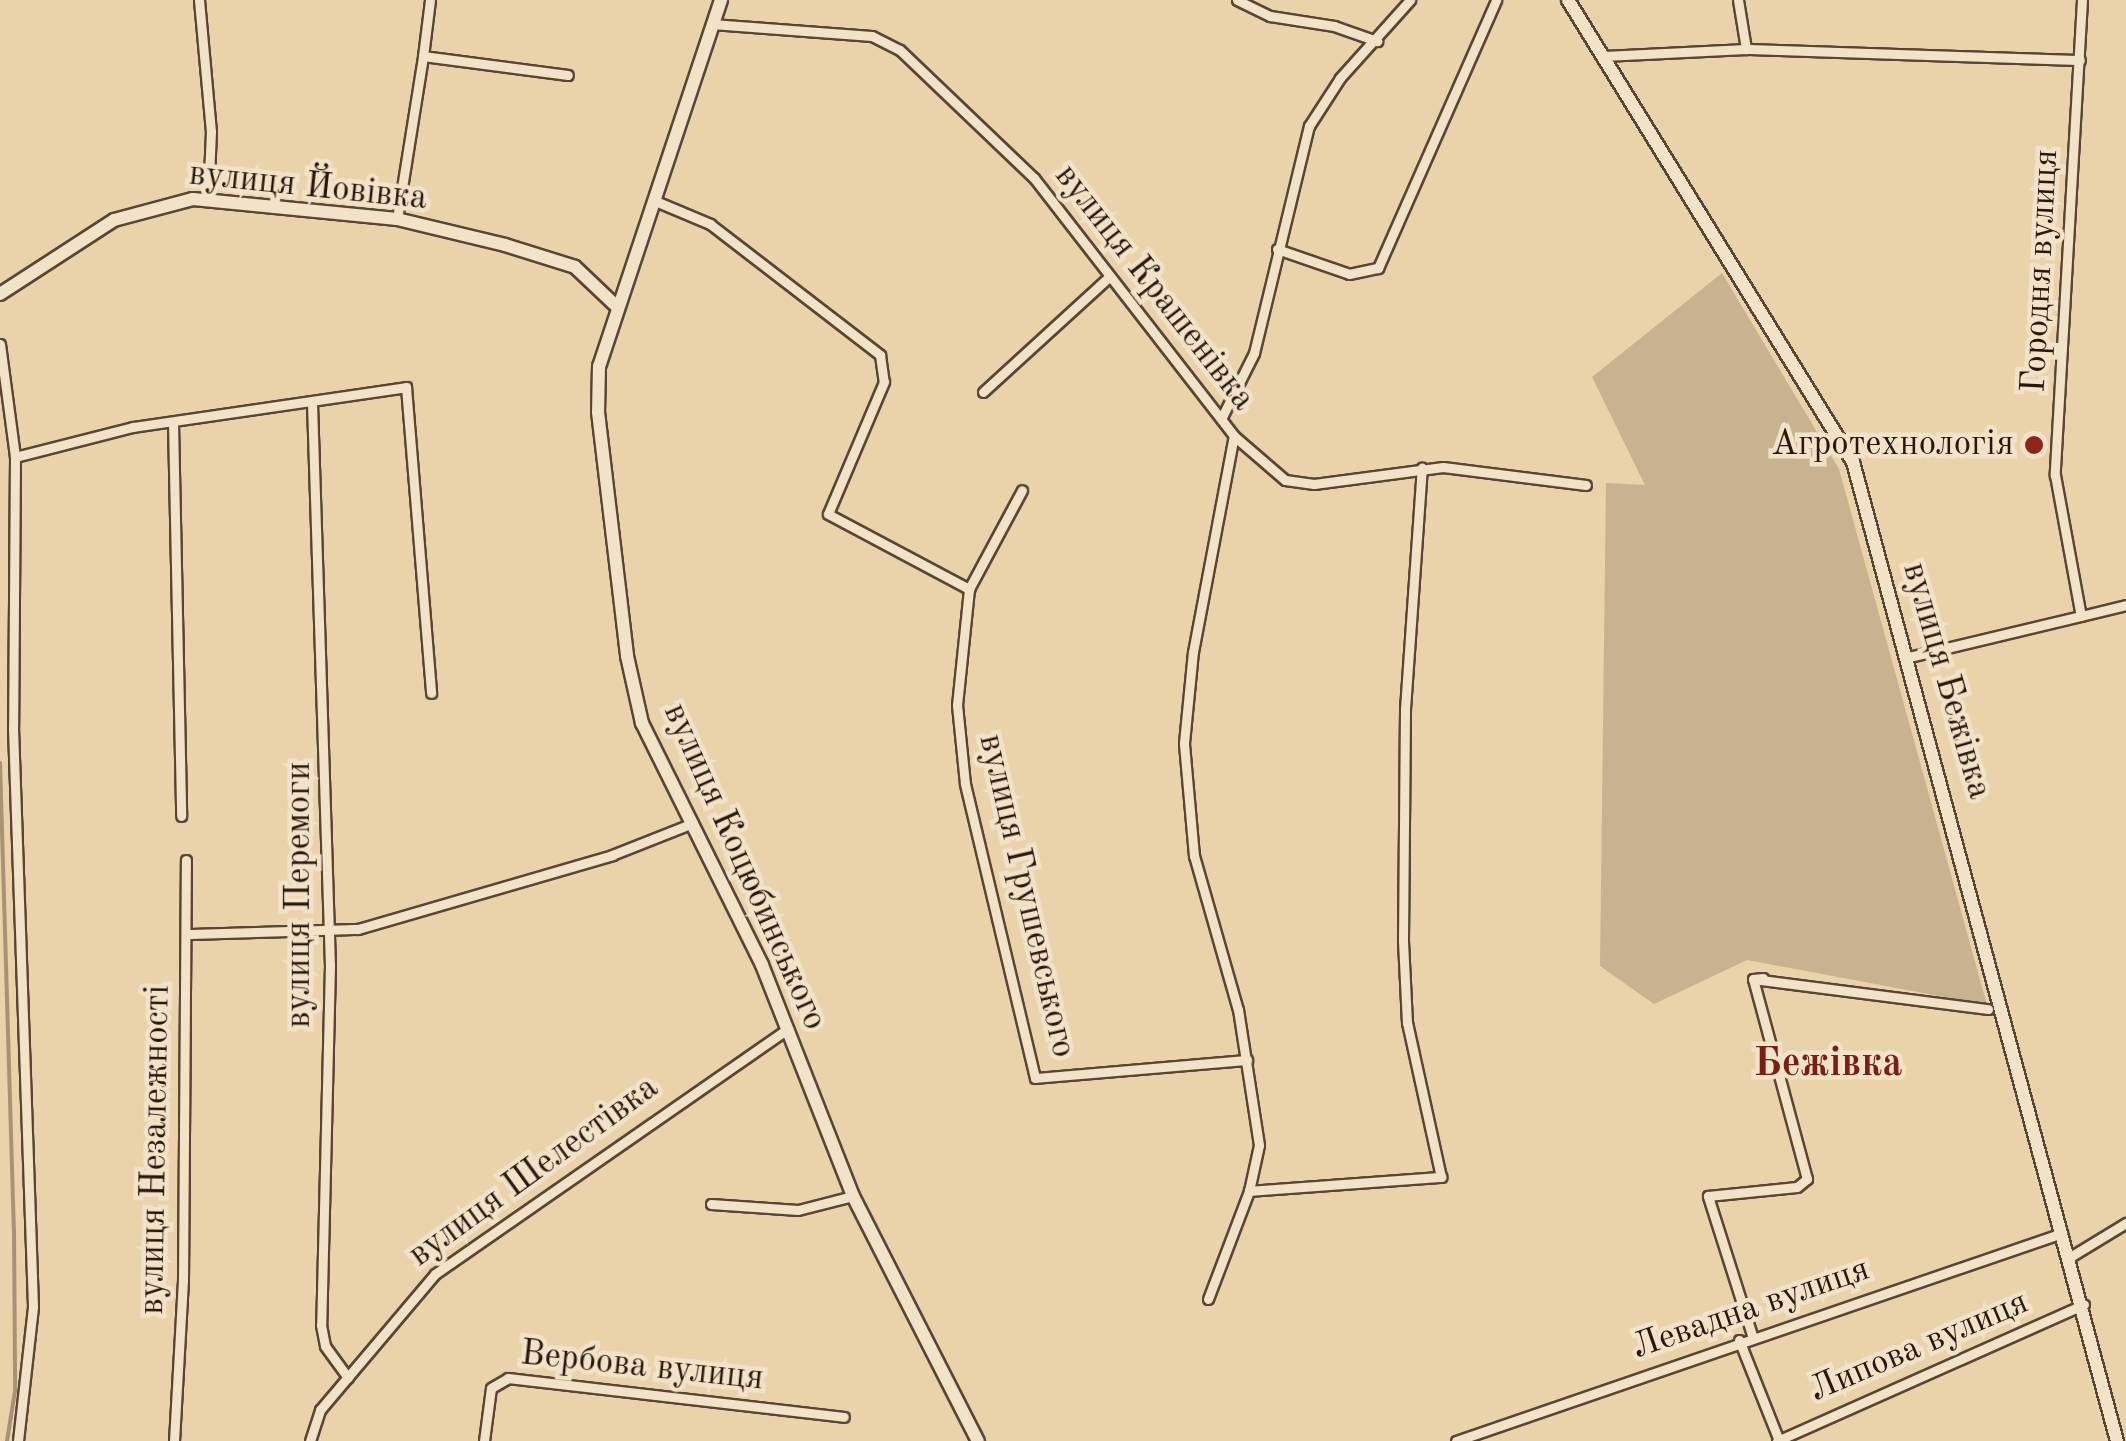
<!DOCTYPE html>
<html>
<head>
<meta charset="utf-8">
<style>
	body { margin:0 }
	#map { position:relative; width:2126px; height:1441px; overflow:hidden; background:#ead2aa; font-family:"Old Standard TT",serif }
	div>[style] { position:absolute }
	.green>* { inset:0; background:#c9b28f }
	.stream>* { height:4px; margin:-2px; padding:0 2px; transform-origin:2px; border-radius:2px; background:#a89274 }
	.roads { filter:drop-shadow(2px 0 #594534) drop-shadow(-2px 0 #594534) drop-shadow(0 2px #594534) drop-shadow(0 -2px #594534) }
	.street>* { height:9px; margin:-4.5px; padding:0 4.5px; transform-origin:4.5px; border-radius:4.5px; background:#f1e2c8 }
	.secondary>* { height:12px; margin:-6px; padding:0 6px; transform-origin:6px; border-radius:6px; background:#f1e2c8 }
	.dots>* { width:28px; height:28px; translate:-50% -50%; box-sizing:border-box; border:5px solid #f1e2c8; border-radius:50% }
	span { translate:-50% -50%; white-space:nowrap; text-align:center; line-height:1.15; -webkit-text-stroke:9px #f1e2c8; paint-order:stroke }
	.street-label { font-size:35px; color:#29160c }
	.poi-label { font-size:35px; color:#29160c }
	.right { translate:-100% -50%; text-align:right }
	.quarter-label { font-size:40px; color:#7a1f14; font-weight:700 }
</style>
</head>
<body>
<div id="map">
	<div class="green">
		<i style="clip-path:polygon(1722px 273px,1839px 469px,1987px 1005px,1747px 960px,1654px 1004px,1600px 966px,1606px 483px,1645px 485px,1592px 377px)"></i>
	</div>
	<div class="stream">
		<i style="left:0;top:763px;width:466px;rotate:88.3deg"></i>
		<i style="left:14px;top:1229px;width:162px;rotate:89.6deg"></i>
		<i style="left:15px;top:1391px;width:51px;rotate:99.1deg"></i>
	</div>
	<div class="roads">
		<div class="street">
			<i style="left:199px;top:0;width:132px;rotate:84.8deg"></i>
			<i style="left:211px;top:131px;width:69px;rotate:92.5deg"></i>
			<i style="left:430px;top:0;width:56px;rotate:97.1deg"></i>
			<i style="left:423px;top:56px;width:146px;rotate:7.5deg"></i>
			<i style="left:1237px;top:0;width:37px;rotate:26deg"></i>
			<i style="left:1270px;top:16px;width:65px;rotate:8.9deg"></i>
			<i style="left:1334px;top:26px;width:46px;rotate:19.2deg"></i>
			<i style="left:1738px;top:0;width:50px;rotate:80.7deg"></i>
			<i style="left:2082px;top:0;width:476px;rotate:93.3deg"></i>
			<i style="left:2055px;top:475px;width:143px;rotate:79.6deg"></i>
			<i style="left:2081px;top:616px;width:46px;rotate:-13.7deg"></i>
			<i style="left:712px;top:24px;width:160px;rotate:4.3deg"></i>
			<i style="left:872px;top:36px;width:31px;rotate:27deg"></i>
			<i style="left:900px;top:50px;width:185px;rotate:43.7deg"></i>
			<i style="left:1034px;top:178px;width:326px;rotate:52.2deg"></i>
			<i style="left:1234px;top:436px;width:67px;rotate:40.8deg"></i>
			<i style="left:1285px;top:480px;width:29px;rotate:8deg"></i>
			<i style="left:1314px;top:484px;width:130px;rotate:-7.5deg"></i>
			<i style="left:1443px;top:467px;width:144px;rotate:7.2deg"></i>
			<i style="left:1604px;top:56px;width:142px;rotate:-2.8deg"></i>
			<i style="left:1746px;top:49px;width:334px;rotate:1.9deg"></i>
			<i style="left:653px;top:200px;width:62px;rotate:22.8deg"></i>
			<i style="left:710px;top:224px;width:215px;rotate:37.6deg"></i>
			<i style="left:880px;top:355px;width:27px;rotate:82deg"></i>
			<i style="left:884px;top:382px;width:143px;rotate:113deg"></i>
			<i style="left:828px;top:514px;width:160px;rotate:28deg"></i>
			<i style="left:969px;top:589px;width:117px;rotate:95.9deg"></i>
			<i style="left:957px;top:705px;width:79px;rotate:84.2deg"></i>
			<i style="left:965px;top:784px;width:302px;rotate:76.6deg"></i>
			<i style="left:1035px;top:1078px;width:213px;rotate:-4.9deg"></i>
			<i style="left:397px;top:219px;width:165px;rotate:-80.9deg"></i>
			<i style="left:1277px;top:249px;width:76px;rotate:19.1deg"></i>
			<i style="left:1349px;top:274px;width:30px;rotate:-12deg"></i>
			<i style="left:1378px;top:268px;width:293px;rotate:-66.2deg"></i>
			<i style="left:0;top:344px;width:114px;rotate:82.4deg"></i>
			<i style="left:15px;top:457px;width:271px;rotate:90.4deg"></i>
			<i style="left:13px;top:728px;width:579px;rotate:88.02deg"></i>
			<i style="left:33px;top:1307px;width:135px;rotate:96.4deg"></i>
			<i style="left:983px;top:392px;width:171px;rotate:-42.4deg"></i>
			<i style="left:312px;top:403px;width:562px;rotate:88.17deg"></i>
			<i style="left:330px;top:965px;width:360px;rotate:91.4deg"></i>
			<i style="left:321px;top:1325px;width:21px;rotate:79deg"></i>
			<i style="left:325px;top:1346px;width:39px;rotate:54deg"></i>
			<i style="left:1222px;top:417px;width:72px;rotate:-63.4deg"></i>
			<i style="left:1254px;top:353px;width:234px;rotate:-76.4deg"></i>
			<i style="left:1309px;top:126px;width:57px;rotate:-57.1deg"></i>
			<i style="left:1340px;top:78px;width:105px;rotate:-48.1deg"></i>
			<i style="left:173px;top:423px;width:393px;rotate:88.8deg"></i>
			<i style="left:15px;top:457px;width:122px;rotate:-14.3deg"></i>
			<i style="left:133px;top:427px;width:276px;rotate:-8.3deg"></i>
			<i style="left:406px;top:387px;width:307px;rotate:85.3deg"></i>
			<i style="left:969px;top:589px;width:112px;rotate:-61.8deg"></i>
			<i style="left:1909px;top:657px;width:177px;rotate:-13.4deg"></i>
			<i style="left:187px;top:934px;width:171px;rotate:-1.7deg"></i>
			<i style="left:358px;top:929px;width:265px;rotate:-16.2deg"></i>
			<i style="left:612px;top:855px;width:87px;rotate:-21.6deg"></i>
			<i style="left:1763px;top:978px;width:10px;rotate:174deg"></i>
			<i style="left:1753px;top:979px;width:237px;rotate:7.3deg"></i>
			<i style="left:1249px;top:1191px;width:193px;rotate:-4.2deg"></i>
			<i style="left:1441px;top:1177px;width:158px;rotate:-102.4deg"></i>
			<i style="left:1407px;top:1023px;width:83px;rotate:-92.8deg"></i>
			<i style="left:1403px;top:940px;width:231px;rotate:-89.5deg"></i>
			<i style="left:1405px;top:709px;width:242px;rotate:-86deg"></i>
			<i style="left:711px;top:1204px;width:87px;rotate:3.9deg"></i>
			<i style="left:798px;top:1210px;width:57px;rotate:-14.3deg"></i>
			<i style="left:2070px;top:1257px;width:66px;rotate:-31.3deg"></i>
			<i style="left:1208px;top:1299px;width:116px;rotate:-69.2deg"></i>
			<i style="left:1249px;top:1191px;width:47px;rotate:-77.7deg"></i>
			<i style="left:1259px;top:1145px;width:137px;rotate:-98.8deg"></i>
			<i style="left:1238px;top:1010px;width:160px;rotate:-105.9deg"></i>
			<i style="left:1194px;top:856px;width:113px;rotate:-95.1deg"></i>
			<i style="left:1184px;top:743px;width:91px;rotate:-84.4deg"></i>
			<i style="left:1193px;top:652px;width:220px;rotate:-79.3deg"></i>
			<i style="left:1752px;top:1335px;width:146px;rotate:-107.6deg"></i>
			<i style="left:1708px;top:1196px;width:89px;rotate:-5.8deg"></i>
			<i style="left:1797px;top:1187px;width:13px;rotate:-39deg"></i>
			<i style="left:1807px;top:1179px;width:207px;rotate:-105.1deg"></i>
			<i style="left:1739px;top:1340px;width:105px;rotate:68.3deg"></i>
			<i style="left:174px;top:1441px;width:161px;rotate:-86.8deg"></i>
			<i style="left:183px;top:1280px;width:420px;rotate:-89.6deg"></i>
			<i style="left:310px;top:1441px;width:33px;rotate:-72deg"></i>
			<i style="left:320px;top:1410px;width:178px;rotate:-49.8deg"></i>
			<i style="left:435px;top:1274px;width:430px;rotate:-34.8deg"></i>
			<i style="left:484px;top:1441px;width:53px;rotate:-82.5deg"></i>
			<i style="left:491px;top:1388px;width:20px;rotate:-30deg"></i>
			<i style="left:508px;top:1378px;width:338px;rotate:6.6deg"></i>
			<i style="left:1456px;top:1441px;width:641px;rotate:-18.94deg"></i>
			<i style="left:1777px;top:1441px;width:336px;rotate:-24deg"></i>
		</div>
		<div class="secondary">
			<i style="left:721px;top:0;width:386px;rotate:108.4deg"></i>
			<i style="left:599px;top:366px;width:46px;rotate:91.2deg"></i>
			<i style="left:598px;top:412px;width:246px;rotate:83.2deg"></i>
			<i style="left:627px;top:656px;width:69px;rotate:77.4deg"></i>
			<i style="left:642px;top:723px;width:270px;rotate:63.6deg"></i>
			<i style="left:762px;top:965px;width:248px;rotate:68.5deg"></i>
			<i style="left:853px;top:1196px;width:275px;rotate:63deg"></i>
			<i style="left:1568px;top:0;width:543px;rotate:58.33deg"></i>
			<i style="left:1853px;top:462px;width:1014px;rotate:74.91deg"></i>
			<i style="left:0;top:294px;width:136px;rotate:-33deg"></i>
			<i style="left:114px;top:220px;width:82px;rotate:-14.9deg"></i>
			<i style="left:193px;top:199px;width:205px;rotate:5.6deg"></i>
			<i style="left:397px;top:219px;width:111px;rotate:13.5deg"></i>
			<i style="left:505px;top:245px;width:73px;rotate:17.4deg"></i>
			<i style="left:575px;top:267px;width:55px;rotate:43.5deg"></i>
		</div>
	</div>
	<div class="dots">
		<i style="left:2034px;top:445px;background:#8f2418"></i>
	</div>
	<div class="street-label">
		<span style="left:308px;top:187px;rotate:6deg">вулиця Йовівка</span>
		<span style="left:2041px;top:271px;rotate:-87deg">Городня вулиця</span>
		<span style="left:1154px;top:288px;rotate:52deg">вулиця Крашенівка</span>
		<span style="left:1946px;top:681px;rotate:74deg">вулиця Бежівка</span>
		<span style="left:744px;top:867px;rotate:66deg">вулиця Коцюбинського</span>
		<span style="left:300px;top:895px;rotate:-90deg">вулиця Перемоги</span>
		<span style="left:1026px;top:896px;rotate:77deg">вулиця Грушевського</span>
		<span style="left:156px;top:1150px;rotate:-89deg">вулиця Незалежності</span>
		<span style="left:534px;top:1172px;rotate:-36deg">вулиця Шелестівка</span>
		<span style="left:1751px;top:1309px;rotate:-19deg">Левадна вулиця</span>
		<span style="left:1919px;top:1347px;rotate:-23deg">Липова вулиця</span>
		<span style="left:642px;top:1367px;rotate:6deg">Вербова вулиця</span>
	</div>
	<div class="poi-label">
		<span class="right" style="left:2014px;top:445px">Агротехнологія</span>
	</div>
	<div class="quarter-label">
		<span style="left:1828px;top:1065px">Бежівка</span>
	</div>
</div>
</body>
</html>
